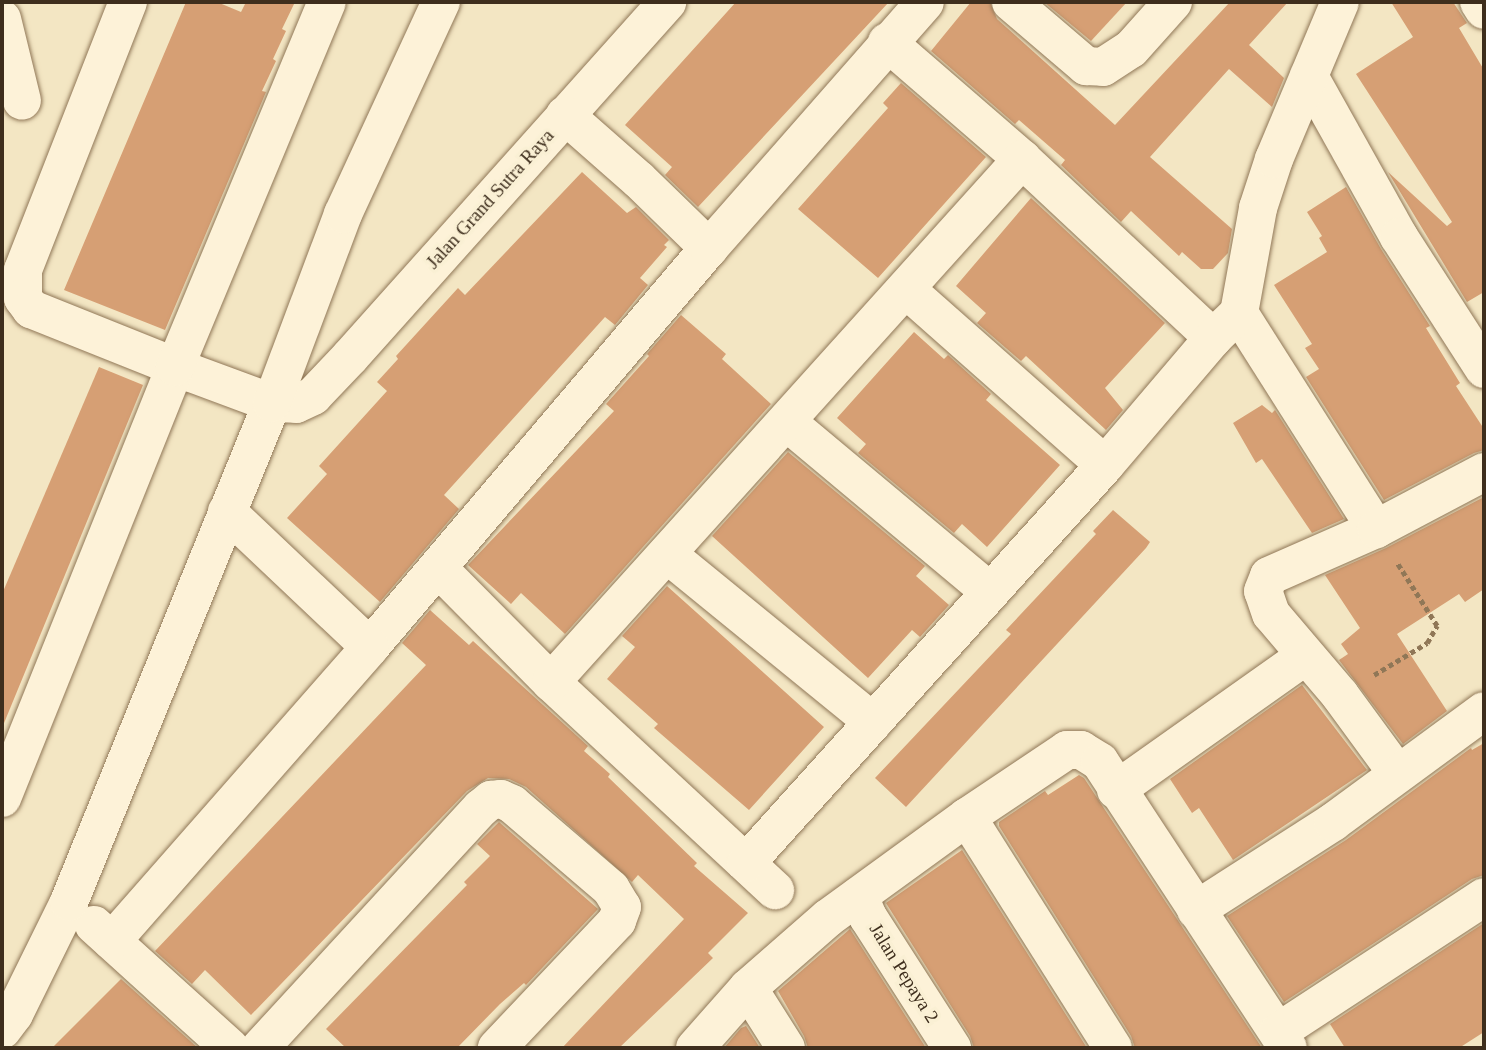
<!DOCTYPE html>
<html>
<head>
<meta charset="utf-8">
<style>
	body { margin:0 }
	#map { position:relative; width:1486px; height:1050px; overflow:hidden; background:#f3e6c3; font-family:"Times New Roman",serif }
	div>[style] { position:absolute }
	.building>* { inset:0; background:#d69f74 }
	.path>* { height:4.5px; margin-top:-2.25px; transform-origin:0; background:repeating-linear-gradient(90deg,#907757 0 5px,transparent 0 8.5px) }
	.roads { filter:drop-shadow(0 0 2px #907757) drop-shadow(0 0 2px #907757) }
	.minor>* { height:38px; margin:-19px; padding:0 19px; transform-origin:19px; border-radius:19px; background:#fdf2d8 }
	span { translate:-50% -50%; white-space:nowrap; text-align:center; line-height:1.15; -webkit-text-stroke:7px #faf0d4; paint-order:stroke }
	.street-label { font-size:19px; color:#3e2e1d }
	.frame { position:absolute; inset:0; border:4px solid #3e2e1d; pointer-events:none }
</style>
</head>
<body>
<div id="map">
	<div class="building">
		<i style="clip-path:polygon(186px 2px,217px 2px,241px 12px,246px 2px,295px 2px,282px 29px,286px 31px,273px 59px,276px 61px,262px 91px,266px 92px,165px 330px,64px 290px)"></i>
		<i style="clip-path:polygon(736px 2px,889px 2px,698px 207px,665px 175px,672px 167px,625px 125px)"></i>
		<i style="clip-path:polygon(971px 2px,990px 2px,997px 19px,1115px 125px,1230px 2px,1288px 2px,1249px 45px,1284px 78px,1272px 107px,1229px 69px,1150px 157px,1232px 229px,1228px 253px,1213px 269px,1201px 269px,1182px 252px,1179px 256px,1131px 211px,1121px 222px,1061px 165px,1065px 160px,1019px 120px,1015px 124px,931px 51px)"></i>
		<i style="clip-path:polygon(1044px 2px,1127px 2px,1091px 41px)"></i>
		<i style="clip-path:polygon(1391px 2px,1453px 2px,1467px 23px,1459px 28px,1484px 70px,1484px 292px,1467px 302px,1388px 172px,1447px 226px,1452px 222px,1356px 74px,1413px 37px)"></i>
		<i style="clip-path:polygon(901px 83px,986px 157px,878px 278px,798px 209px,888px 108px,883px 103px)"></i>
		<i style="clip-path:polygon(582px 172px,627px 213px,636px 207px,669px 240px,664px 245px,667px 247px,640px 278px,648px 285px,615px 325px,605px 317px,444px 495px,459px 509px,380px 602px,287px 518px,327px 474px,319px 466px,387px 391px,377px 382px,398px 359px,396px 356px,458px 288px,465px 295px)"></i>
		<i style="clip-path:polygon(1346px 187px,1381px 249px,1430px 326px,1426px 328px,1460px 383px,1456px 386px,1484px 429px,1484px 450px,1474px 453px,1384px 500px,1306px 377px,1319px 369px,1305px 348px,1312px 344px,1274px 285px,1327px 252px,1319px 238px,1322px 236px,1307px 212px)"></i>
		<i style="clip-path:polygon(1031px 198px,1165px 323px,1105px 388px,1123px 410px,1106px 430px,1026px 356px,1021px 361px,977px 323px,986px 313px,956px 286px)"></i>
		<i style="clip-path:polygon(681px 315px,726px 354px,722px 359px,771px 404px,565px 634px,521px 593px,511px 604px,468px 565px,614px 411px,606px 404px,649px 356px,647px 354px)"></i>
		<i style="clip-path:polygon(914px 332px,944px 359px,948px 355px,991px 394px,986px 400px,1060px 465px,987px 547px,962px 524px,954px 533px,858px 453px,866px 444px,837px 418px)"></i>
		<i style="clip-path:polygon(99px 367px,143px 385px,2px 728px,2px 594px)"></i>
		<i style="clip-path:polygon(1262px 405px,1272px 413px,1275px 410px,1344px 519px,1312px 533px,1262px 459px,1256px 463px,1233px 423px)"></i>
		<i style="clip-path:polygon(788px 452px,925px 566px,916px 576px,949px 605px,920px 637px,912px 630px,868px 678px,712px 536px)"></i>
		<i style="clip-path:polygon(1484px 497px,1484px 589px,1465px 602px,1459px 594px,1397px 634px,1447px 711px,1403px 744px,1339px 660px,1348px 654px,1341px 644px,1360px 628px,1325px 575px,1386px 548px)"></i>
		<i style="clip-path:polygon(1113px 510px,1150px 542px,1146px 548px,906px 807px,875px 778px,1011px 634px,1006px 630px,1096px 534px,1093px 531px)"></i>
		<i style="clip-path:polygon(667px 586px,824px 727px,749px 810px,654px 728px,658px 724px,607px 679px,635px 647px,622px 636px)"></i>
		<i style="clip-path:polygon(430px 610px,469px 645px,473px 641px,588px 746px,584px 751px,610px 774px,608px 777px,697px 863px,694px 866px,748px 913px,708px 953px,713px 958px,619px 1048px,562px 1048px,684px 919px,638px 875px,632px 882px,526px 787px,509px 779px,488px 778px,467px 791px,251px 1015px,205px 970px,192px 984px,155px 951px,426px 665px,402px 643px)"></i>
		<i style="clip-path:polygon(1302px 685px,1367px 770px,1233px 860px,1199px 808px,1192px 813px,1170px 779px)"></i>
		<i style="clip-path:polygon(1484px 743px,1484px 875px,1472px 879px,1284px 1002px,1227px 916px,1346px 840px,1471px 748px,1472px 750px)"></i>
		<i style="clip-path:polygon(1079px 775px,1084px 778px,1262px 1048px,1135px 1048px,1131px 1036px,999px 826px,999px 822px,1045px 791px,1048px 795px)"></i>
		<i style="clip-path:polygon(499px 822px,598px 909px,526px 985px,524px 983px,500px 1004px,457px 1048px,346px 1048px,326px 1029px,467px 885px,464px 882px,490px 856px,477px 844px)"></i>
		<i style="clip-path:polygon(962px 850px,1087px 1048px,974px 1048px,970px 1036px,886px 903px)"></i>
		<i style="clip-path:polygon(1484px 923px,1484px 1032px,1459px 1048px,1345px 1048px,1330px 1024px)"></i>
		<i style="clip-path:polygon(850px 929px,926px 1048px,808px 1048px,804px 1036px,778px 991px)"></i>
		<i style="clip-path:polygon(121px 979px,198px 1048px,52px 1048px)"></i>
		<i style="clip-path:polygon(746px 1026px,760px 1048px,724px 1048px,741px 1028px)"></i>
	</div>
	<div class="path">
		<i style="left:1374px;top:675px;width:62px;rotate:-31.1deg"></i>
		<i style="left:1427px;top:643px;width:20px;rotate:-60deg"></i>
		<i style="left:1437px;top:626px;width:75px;rotate:-122.4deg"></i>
	</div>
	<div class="roads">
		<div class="minor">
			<i style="left:128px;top:2px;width:288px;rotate:111.4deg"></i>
			<i style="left:23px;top:270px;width:28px;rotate:90deg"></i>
			<i style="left:23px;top:298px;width:14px;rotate:54deg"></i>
			<i style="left:31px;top:309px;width:172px;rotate:21.8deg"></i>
			<i style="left:191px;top:373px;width:86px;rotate:20.3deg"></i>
			<i style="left:272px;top:403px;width:24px;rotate:2deg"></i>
			<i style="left:296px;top:404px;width:19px;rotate:-25deg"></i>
			<i style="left:313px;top:396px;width:54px;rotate:-46.5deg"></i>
			<i style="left:350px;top:357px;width:476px;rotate:-48.2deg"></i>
			<i style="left:1011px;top:2px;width:99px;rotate:40.5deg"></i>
			<i style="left:1086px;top:66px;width:17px;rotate:3deg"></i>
			<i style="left:1103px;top:67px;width:33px;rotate:-33deg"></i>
			<i style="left:1131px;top:49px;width:63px;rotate:-48.2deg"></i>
			<i style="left:1479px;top:2px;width:9px;rotate:58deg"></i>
			<i style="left:2px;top:19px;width:84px;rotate:76.3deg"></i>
			<i style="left:887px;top:42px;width:179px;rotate:40.9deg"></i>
			<i style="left:1022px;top:159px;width:262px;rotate:43.1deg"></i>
			<i style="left:1309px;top:76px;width:184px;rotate:60.8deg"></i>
			<i style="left:1399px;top:237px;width:157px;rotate:57.2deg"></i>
			<i style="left:565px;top:115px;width:98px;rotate:41.3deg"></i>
			<i style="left:639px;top:180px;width:98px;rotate:44.2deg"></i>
			<i style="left:907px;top:290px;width:264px;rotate:41.5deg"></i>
			<i style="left:1239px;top:313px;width:256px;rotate:57.6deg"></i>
			<i style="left:787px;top:422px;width:265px;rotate:39.9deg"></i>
			<i style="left:667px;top:554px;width:266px;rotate:39.2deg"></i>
			<i style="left:438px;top:568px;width:161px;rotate:45.3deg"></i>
			<i style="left:551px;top:682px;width:306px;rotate:42.9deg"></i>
			<i style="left:370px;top:647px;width:524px;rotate:-49.65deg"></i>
			<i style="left:709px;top:248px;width:327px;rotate:-48.7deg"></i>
			<i style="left:551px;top:682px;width:704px;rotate:-47.99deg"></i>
			<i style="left:1397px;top:773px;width:97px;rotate:-126.2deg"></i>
			<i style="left:1340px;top:695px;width:106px;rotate:-130.4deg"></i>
			<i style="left:1271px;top:614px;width:24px;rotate:-109deg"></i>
			<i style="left:1263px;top:591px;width:16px;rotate:-68deg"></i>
			<i style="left:1269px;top:576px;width:117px;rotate:-23.7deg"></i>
			<i style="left:1376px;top:529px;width:122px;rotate:-27.8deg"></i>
			<i style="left:1116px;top:790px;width:232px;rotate:-35.3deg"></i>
			<i style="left:2px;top:798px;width:464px;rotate:-68.1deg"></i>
			<i style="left:175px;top:367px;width:395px;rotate:-67.4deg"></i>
			<i style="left:967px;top:817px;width:273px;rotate:57.7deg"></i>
			<i style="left:746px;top:863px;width:536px;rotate:-47.95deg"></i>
			<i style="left:1105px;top:465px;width:167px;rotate:-49.6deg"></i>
			<i style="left:1213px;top:338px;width:36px;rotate:-44deg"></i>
			<i style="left:1239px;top:313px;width:107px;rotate:-79.7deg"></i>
			<i style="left:1258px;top:208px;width:52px;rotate:-71.9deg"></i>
			<i style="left:1274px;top:159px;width:170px;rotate:-67.2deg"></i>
			<i style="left:859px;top:896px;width:23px;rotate:67deg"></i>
			<i style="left:868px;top:917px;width:156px;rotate:57.3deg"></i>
			<i style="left:1196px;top:910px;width:163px;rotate:-32.7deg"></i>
			<i style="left:1333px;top:822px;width:187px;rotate:-36.3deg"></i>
			<i style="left:94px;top:925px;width:183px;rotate:42.1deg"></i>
			<i style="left:112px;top:941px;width:391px;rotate:-48.7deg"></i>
			<i style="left:370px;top:647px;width:197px;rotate:-136.6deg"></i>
			<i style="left:748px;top:988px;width:106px;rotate:-41.2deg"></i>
			<i style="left:828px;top:918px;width:172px;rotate:-36deg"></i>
			<i style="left:967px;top:817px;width:120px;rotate:-33.8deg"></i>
			<i style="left:1067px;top:750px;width:14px"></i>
			<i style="left:1081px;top:750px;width:22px;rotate:32deg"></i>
			<i style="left:1100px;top:762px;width:342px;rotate:56.7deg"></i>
			<i style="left:2px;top:1030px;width:20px;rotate:-53deg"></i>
			<i style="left:14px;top:1014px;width:125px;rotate:-63.8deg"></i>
			<i style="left:69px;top:902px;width:539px;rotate:-67.86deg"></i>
			<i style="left:272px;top:403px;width:202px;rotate:-69.4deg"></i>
			<i style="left:343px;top:214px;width:234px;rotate:-65.2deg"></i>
			<i style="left:1278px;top:1032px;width:246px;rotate:-33.2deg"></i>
			<i style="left:260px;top:1048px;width:326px;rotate:-47.4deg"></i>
			<i style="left:481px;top:808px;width:13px;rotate:-39deg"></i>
			<i style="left:491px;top:800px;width:10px;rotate:-6deg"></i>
			<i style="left:501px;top:799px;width:12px;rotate:24deg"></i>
			<i style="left:512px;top:804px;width:130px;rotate:40.6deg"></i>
			<i style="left:611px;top:889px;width:21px;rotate:59deg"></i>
			<i style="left:622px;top:907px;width:15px;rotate:110deg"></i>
			<i style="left:617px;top:921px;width:175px;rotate:133.4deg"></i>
			<i style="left:695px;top:1048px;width:80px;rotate:-48.5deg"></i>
			<i style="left:748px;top:988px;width:71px;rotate:57.7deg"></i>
		</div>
	</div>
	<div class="street-label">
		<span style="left:490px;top:199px;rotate:-48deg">Jalan Grand Sutra Raya</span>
		<span style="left:904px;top:973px;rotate:58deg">Jalan Pepaya 2</span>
	</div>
	<div class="frame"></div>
</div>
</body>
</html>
